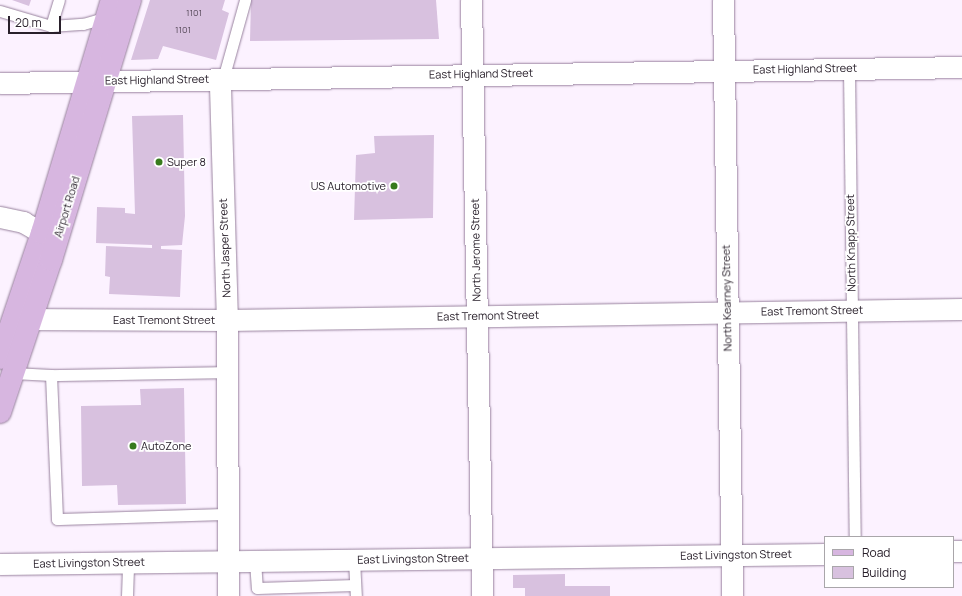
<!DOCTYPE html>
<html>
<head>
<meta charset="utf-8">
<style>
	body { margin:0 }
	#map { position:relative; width:962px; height:596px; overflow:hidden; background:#fcf2ff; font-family:Manrope,sans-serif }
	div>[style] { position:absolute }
	.building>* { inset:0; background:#d8c1df }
	.roads { filter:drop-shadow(0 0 1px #98829e) drop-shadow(0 0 1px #98829e) }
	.lane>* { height:11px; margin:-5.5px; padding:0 5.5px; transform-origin:5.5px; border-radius:5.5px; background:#fff }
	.street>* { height:21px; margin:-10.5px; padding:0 10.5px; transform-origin:10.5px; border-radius:10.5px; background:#fff }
	.primary>* { height:22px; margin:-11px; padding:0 11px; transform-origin:11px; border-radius:11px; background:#d7b6e0 }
	.dots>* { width:11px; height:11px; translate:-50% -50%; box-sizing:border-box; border:2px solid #fff; border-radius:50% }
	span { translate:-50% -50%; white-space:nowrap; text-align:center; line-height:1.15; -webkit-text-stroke:3.5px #fff; paint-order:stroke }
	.number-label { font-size:9px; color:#554858 }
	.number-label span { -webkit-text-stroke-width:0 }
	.street-label { font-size:11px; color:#29202b }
	.poi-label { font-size:11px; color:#29202b }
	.left { translate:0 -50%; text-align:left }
	.right { translate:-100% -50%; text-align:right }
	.legend { position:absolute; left:824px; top:536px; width:130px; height:52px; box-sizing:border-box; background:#fff; border:1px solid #a9a6aa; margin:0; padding:5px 7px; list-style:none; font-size:12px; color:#29202b }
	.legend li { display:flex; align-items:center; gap:8px; height:20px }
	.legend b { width:20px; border:1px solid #a9a6aa }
	.scale { position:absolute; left:8px; top:16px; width:53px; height:18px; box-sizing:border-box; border:2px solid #29202b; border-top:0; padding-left:5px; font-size:12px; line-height:14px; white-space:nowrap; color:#29202b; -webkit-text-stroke:3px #fff; paint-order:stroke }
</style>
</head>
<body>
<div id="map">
	<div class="building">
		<i style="clip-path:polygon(12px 0,31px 0,29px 6px)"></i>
		<i style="clip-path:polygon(150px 0,225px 0,222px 10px,229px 13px,216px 60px,163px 46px,158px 59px,131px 60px)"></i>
		<i style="clip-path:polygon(251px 0,436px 0,439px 39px,250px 41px)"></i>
		<i style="clip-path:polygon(183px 115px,185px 216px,182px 245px,161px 246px,161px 249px,182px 250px,180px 297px,109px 294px,110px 277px,105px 276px,106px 246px,152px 248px,152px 245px,96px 243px,97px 207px,125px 208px,125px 213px,135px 214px,132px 116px)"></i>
		<i style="clip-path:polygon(434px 135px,433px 218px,354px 220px,356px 155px,375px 153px,374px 136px)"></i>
		<i style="clip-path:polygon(184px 388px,186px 504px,118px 505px,117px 485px,82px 486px,81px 406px,141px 405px,140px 389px)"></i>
		<i style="clip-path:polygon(565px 574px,565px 586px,610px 586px,610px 596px,525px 596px,525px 588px,513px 588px,513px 575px)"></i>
	</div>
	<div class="roads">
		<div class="lane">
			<i style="left:0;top:11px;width:53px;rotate:16.4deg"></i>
			<i style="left:51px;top:26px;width:27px;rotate:-73deg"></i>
			<i style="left:51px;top:26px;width:32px;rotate:-4deg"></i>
			<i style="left:83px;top:24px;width:25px;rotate:-16deg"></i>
			<i style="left:849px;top:69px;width:468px;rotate:89.3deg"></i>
			<i style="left:223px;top:79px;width:82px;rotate:-74.4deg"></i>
			<i style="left:227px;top:372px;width:176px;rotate:179deg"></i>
			<i style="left:51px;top:375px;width:144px;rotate:87.6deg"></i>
			<i style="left:57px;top:519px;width:170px;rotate:-1.7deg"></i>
			<i style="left:13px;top:373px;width:38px;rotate:3deg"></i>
			<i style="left:354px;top:560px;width:36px;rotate:87deg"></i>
			<i style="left:255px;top:561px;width:27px;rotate:86deg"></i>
			<i style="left:257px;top:588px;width:98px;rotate:-1.8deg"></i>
			<i style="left:127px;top:596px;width:33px;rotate:-88deg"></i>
		</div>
		<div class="street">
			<i style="left:471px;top:0;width:596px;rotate:88.94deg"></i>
			<i style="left:723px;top:0;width:596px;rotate:89.13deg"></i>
			<i style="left:223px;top:79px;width:8px;rotate:113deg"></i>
			<i style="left:220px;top:86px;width:234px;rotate:88.3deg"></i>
			<i style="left:227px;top:320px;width:276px;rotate:89.8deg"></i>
			<i style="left:0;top:83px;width:962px;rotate:-0.95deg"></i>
			<i style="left:0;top:217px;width:24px;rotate:12deg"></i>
			<i style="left:23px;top:222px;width:22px;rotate:30deg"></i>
			<i style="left:14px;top:319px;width:213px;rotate:0.3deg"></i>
			<i style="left:227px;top:320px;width:735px;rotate:-0.86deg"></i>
			<i style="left:953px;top:551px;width:9px"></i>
			<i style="left:0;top:564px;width:825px;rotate:-0.69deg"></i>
		</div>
		<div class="primary">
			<i style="left:0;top:358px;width:132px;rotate:-71.4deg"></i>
			<i style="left:42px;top:233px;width:243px;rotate:-73.3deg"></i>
			<i style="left:0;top:412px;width:160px;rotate:-71.5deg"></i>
			<i style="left:51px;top:260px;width:272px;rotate:-73.1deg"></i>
		</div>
	</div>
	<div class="dots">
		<i style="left:159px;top:162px;background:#377b1d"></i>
		<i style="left:394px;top:186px;background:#377b1d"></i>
		<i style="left:133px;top:446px;background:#377b1d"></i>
	</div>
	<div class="number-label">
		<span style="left:194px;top:13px">1101</span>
		<span style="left:183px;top:30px">1101</span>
	</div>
	<div class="street-label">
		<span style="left:805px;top:69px;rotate:-1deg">East Highland Street</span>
		<span style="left:481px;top:74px;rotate:-1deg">East Highland Street</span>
		<span style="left:157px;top:80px;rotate:-1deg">East Highland Street</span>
		<span style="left:67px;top:207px;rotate:-73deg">Airport Road</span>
		<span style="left:851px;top:243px;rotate:-91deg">North Knapp Street</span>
		<span style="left:225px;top:248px;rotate:-92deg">North Jasper Street</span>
		<span style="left:476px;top:250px;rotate:-91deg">North Jerome Street</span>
		<span style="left:727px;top:298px;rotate:-91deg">North Kearney Street</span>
		<span style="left:812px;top:311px;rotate:-1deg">East Tremont Street</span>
		<span style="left:488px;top:316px;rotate:-1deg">East Tremont Street</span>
		<span style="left:164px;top:320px">East Tremont Street</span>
		<span style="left:736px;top:555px;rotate:-1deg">East Livingston Street</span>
		<span style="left:413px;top:559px;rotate:-1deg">East Livingston Street</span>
		<span style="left:89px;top:563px;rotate:-1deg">East Livingston Street</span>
	</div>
	<div class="poi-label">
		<span class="left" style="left:167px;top:162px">Super 8</span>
		<span class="right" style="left:386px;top:186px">US Automotive</span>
		<span class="left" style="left:141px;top:446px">AutoZone</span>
	</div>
	<ul class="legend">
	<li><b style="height:5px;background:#d7b6e0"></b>Road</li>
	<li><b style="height:11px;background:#d8c1df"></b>Building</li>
	</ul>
	<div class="scale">20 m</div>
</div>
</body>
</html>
